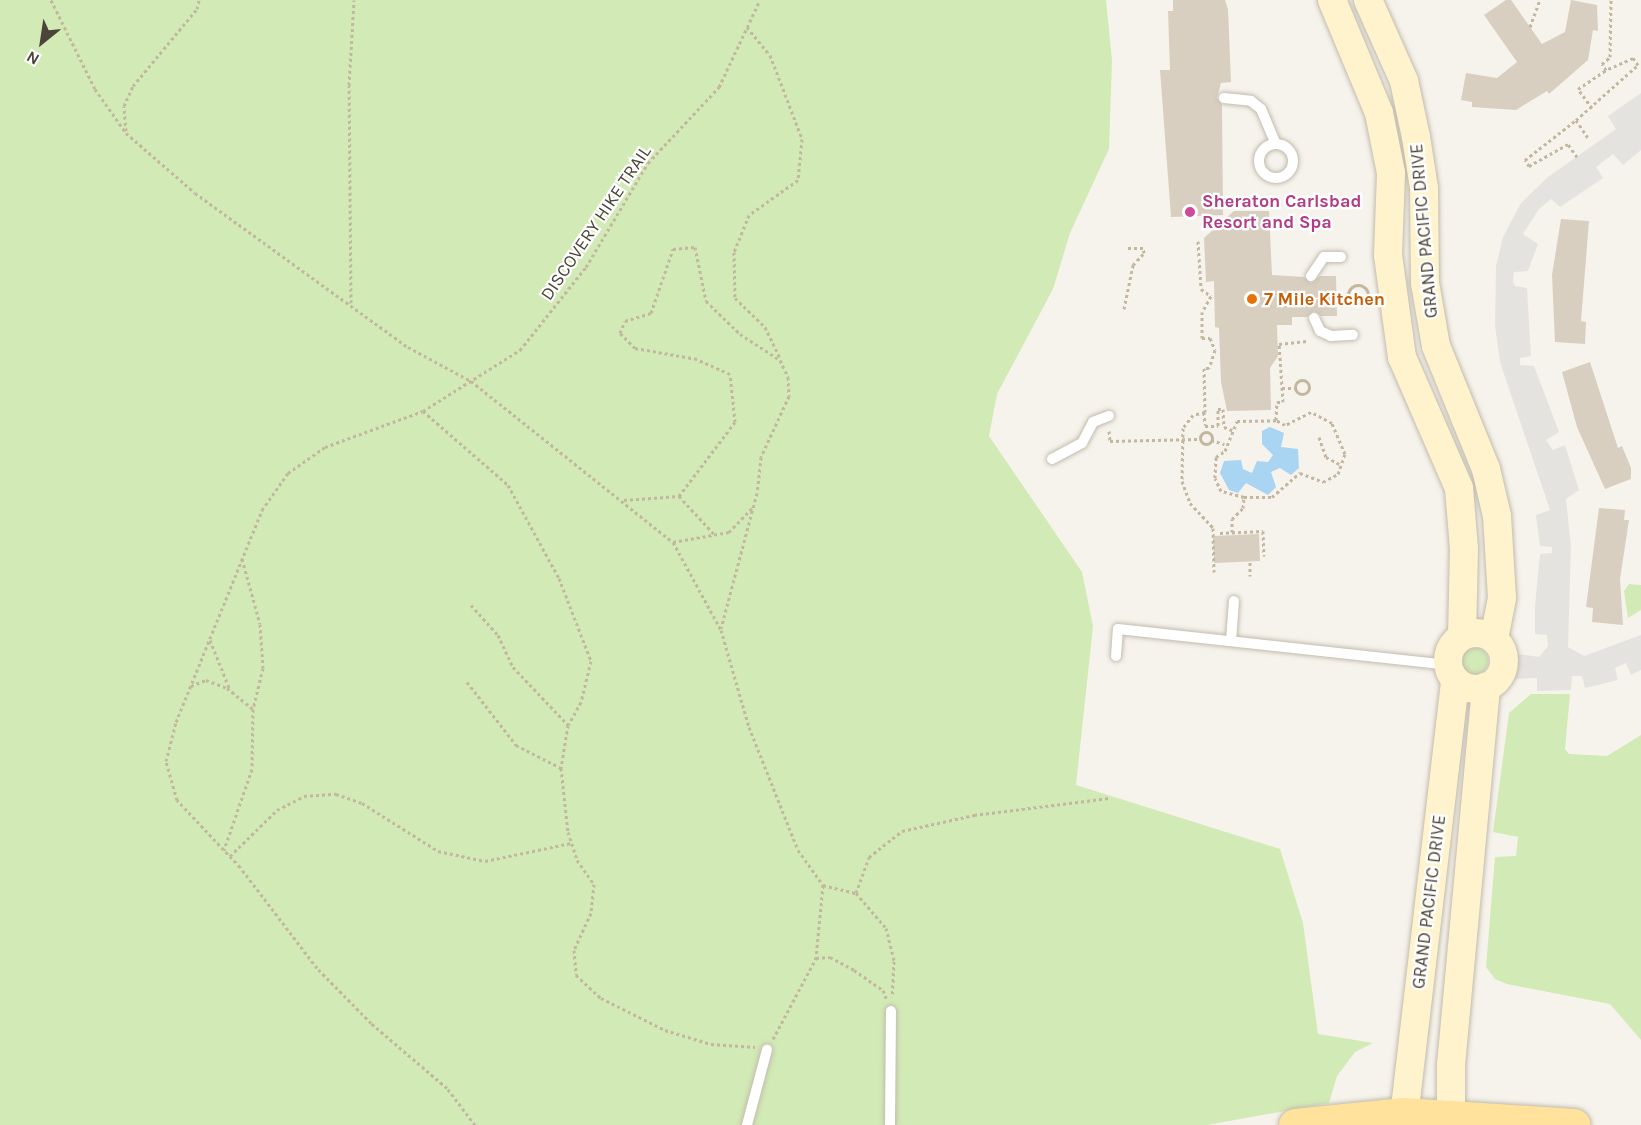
<!DOCTYPE html>
<html>
<head>
<meta charset="utf-8">
<style>
	body { margin:0 }
	#map { position:relative; width:1641px; height:1125px; overflow:hidden; background:#f6f3ec; font-family:Karla,sans-serif }
	div>[style] { position:absolute }
	.green>* { inset:0; background:#d2eab5 }
	.round { border-radius:50% }
	.parking>* { inset:0; background:#e5e3e0 }
	.water>* { inset:0; background:#a9d4f2 }
	.building>* { inset:0; background:#d8cfc1 }
	.path>* { height:3px; margin-top:-1.5px; transform-origin:0; background:repeating-linear-gradient(90deg,#c4b79f 0 3px,transparent 0 6px) }
	.path>.ring { margin:-1.5px; padding:0; box-sizing:content-box; background:none; border:3px solid #c4b79f; border-radius:50% }
	.roads { filter:drop-shadow(0 0 2px #c2bbae) drop-shadow(0 0 2px #c2bbae) }
	.lane>* { height:10px; margin:-5px; padding:0 5px; transform-origin:5px; border-radius:5px; background:#fff }
	.lane>.ring { margin:-5px; padding:0; box-sizing:content-box; background:none; border:10px solid #fff; border-radius:50% }
	.secondary>* { height:28px; margin:-14px; padding:0 14px; transform-origin:14px; border-radius:14px; background:#fff3cd }
	.secondary>.ring { margin:-14px; padding:0; box-sizing:content-box; background:none; border:28px solid #fff3cd; border-radius:50% }
	.primary>* { height:33px; margin:-16.5px; padding:0 16.5px; transform-origin:16.5px; border-radius:16.5px; background:#ffe39c }
	.dots>* { width:16px; height:16px; translate:-50% -50%; box-sizing:border-box; border:3px solid #fff; border-radius:50% }
	span { translate:-50% -50%; white-space:nowrap; text-align:center; line-height:1.15; -webkit-text-stroke:4.5px #fff; paint-order:stroke }
	.hotel-label { font-size:18px; color:#b23c85; font-weight:700 }
	.left { translate:0 -50%; text-align:left }
	.street-label { font-size:18px; color:#4b4439 }
	.food-label { font-size:18px; color:#c56008; font-weight:700 }
	.north { position:absolute; left:12px; top:12px; width:60px; height:60px; -webkit-text-stroke:4px #fff; paint-order:stroke; rotate:210deg; font-size:16px; font-weight:700; line-height:24px; text-align:center; color:#4b4439 }
	.north::after { content:''; display:block; margin:auto; width:21px; height:27px; background:#4b4439; clip-path:polygon(50% 0,100% 100%,50% 72%,0 100%) }
</style>
</head>
<body>
<div id="map">
	<div class="green">
		<i style="clip-path:polygon(0 0,1106px 0,1112px 60px,1109px 149px,1070px 233px,1053px 289px,997px 394px,989px 436px,1082px 572px,1093px 626px,1076px 785px,1280px 849px,1303px 923px,1318px 1034px,1373px 1043px,1355px 1052px,1337px 1076px,1329px 1103px,1207px 1125px,0 1125px)"></i>
		<i style="clip-path:polygon(1629px 584px,1641px 585px,1641px 610px,1628px 618px,1624px 591px)"></i>
		<i class="round" style="left:1462px;top:648px;width:26px;height:26px"></i>
		<i style="clip-path:polygon(1531px 694px,1570px 694px,1565px 749px,1569px 754px,1607px 756px,1641px 735px,1641px 1040px,1610px 1004px,1507px 984px,1495px 979px,1486px 967px,1495px 857px,1516px 856px,1518px 837px,1493px 832px,1509px 713px)"></i>
	</div>
	<div class="parking">
		<i style="clip-path:polygon(1641px 93px,1641px 150px,1623px 165px,1613px 154px,1596px 167px,1603px 178px,1560px 207px,1551px 199px,1539px 209px,1523px 234px,1538px 244px,1528px 271px,1514px 272px,1513px 281px,1515px 286px,1527px 288px,1531px 356px,1520px 358px,1520px 365px,1534px 366px,1559px 432px,1546px 440px,1553px 450px,1565px 445px,1579px 490px,1566px 499px,1571px 547px,1568px 647px,1584px 656px,1641px 635px,1641px 670px,1631px 675px,1626px 663px,1615px 668px,1618px 680px,1585px 688px,1582px 676px,1572px 676px,1571px 690px,1537px 691px,1537px 678px,1514px 679px,1518px 654px,1539px 657px,1548px 646px,1547px 635px,1535px 634px,1535px 606px,1540px 554px,1552px 553px,1552px 547px,1540px 546px,1536px 515px,1550px 510px,1500px 362px,1495px 326px,1496px 266px,1503px 237px,1521px 203px,1548px 177px,1616px 129px,1608px 116px)"></i>
	</div>
	<div class="water">
		<i style="clip-path:polygon(1270px 427px,1284px 433px,1281px 447px,1298px 449px,1299px 468px,1291px 475px,1280px 468px,1271px 472px,1276px 487px,1268px 495px,1246px 483px,1238px 493px,1229px 490px,1220px 473px,1224px 461px,1241px 460px,1243px 469px,1252px 473px,1257px 461px,1268px 462px,1273px 455px,1262px 444px,1262px 431px)"></i>
	</div>
	<div class="building">
		<i style="clip-path:polygon(1173px 0,1225px 0,1228px 9px,1231px 82px,1221px 83px,1217px 98px,1222px 105px,1223px 215px,1171px 217px,1160px 70px,1170px 70px,1168px 11px,1173px 11px)"></i>
		<i style="clip-path:polygon(1506px 0,1511px 0,1542px 44px,1565px 32px,1571px 0,1597px 5px,1598px 31px,1593px 30px,1588px 60px,1549px 94px,1547px 91px,1516px 110px,1472px 107px,1472px 102px,1461px 100px,1466px 73px,1497px 78px,1517px 62px,1484px 15px)"></i>
		<i style="clip-path:polygon(1234px 211px,1269px 211px,1272px 275px,1304px 277px,1311px 283px,1320px 276px,1336px 276px,1337px 316px,1321px 316px,1314px 311px,1307px 317px,1292px 317px,1292px 325px,1277px 325px,1278px 356px,1270px 368px,1271px 410px,1227px 411px,1221px 382px,1219px 328px,1215px 327px,1214px 281px,1206px 282px,1204px 238px)"></i>
		<i style="clip-path:polygon(1561px 219px,1589px 221px,1581px 321px,1586px 322px,1585px 344px,1555px 342px,1552px 275px)"></i>
		<i style="clip-path:polygon(1590px 362px,1618px 448px,1622px 446px,1631px 468px,1631px 479px,1605px 489px,1577px 427px,1562px 372px)"></i>
		<i style="clip-path:polygon(1599px 508px,1625px 510px,1624px 520px,1629px 520px,1620px 579px,1623px 625px,1592px 622px,1593px 608px,1586px 607px)"></i>
		<i style="clip-path:polygon(1259px 534px,1260px 561px,1214px 563px,1213px 536px)"></i>
	</div>
	<div class="path">
		<i style="left:51px;top:0;width:99px;rotate:63.7deg"></i>
		<i style="left:95px;top:89px;width:54px;rotate:54.8deg"></i>
		<i style="left:126px;top:133px;width:91px;rotate:41deg"></i>
		<i style="left:195px;top:193px;width:263px;rotate:35.9deg"></i>
		<i style="left:408px;top:347px;width:72px;rotate:28.4deg"></i>
		<i style="left:471px;top:381px;width:258px;rotate:38.6deg"></i>
		<i style="left:673px;top:542px;width:100px;rotate:61.4deg"></i>
		<i style="left:721px;top:630px;width:101px;rotate:73.9deg"></i>
		<i style="left:749px;top:727px;width:132px;rotate:68.3deg"></i>
		<i style="left:798px;top:850px;width:43px;rotate:54.5deg"></i>
		<i style="left:823px;top:885px;width:73px;rotate:95.5deg"></i>
		<i style="left:747px;top:27px;width:36px;rotate:51deg"></i>
		<i style="left:770px;top:55px;width:90px;rotate:69.1deg"></i>
		<i style="left:802px;top:139px;width:41px;rotate:95.6deg"></i>
		<i style="left:798px;top:180px;width:60px;rotate:144.5deg"></i>
		<i style="left:749px;top:215px;width:40px;rotate:112deg"></i>
		<i style="left:734px;top:252px;width:46px;rotate:88.8deg"></i>
		<i style="left:735px;top:298px;width:42px;rotate:44deg"></i>
		<i style="left:765px;top:327px;width:34px;rotate:64deg"></i>
		<i style="left:1530px;top:27px;width:29px;rotate:-70deg"></i>
		<i style="left:1592px;top:108px;width:24px;rotate:-126deg"></i>
		<i style="left:1578px;top:89px;width:34px;rotate:-34deg"></i>
		<i style="left:1576px;top:120px;width:83px;rotate:-41.6deg"></i>
		<i style="left:1638px;top:65px;width:9px;rotate:-126deg"></i>
		<i style="left:1633px;top:58px;width:30px;rotate:156deg"></i>
		<i style="left:1606px;top:70px;width:7px;rotate:-124deg"></i>
		<i style="left:1602px;top:64px;width:11px;rotate:-41deg"></i>
		<i style="left:1610px;top:57px;width:57px;rotate:-89deg"></i>
		<i style="left:126px;top:131px;width:25px;rotate:-95deg"></i>
		<i style="left:124px;top:106px;width:22px;rotate:-66deg"></i>
		<i style="left:133px;top:86px;width:100px;rotate:-50.3deg"></i>
		<i style="left:197px;top:9px;width:9px;rotate:-77deg"></i>
		<i style="left:1577px;top:157px;width:16px;rotate:-125deg"></i>
		<i style="left:1568px;top:144px;width:45px;rotate:150.6deg"></i>
		<i style="left:1529px;top:166px;width:7px;rotate:-124deg"></i>
		<i style="left:1525px;top:160px;width:65px;rotate:-38.1deg"></i>
		<i style="left:1576px;top:120px;width:23px;rotate:56deg"></i>
		<i style="left:1198px;top:241px;width:48px;rotate:86.4deg"></i>
		<i style="left:1201px;top:289px;width:12px;rotate:35deg"></i>
		<i style="left:1211px;top:296px;width:18px;rotate:119deg"></i>
		<i style="left:1202px;top:312px;width:26px;rotate:90deg"></i>
		<i style="left:1202px;top:338px;width:8px"></i>
		<i style="left:1210px;top:338px;width:13px;rotate:67deg"></i>
		<i style="left:1215px;top:350px;width:19px;rotate:108deg"></i>
		<i style="left:1209px;top:368px;width:5px;rotate:180deg"></i>
		<i style="left:1204px;top:368px;width:44px;rotate:88.7deg"></i>
		<i style="left:1205px;top:412px;width:12px;rotate:166deg"></i>
		<i style="left:1193px;top:415px;width:16px;rotate:128deg"></i>
		<i style="left:1183px;top:428px;width:53px;rotate:91.1deg"></i>
		<i style="left:1182px;top:481px;width:23px;rotate:70deg"></i>
		<i style="left:1190px;top:503px;width:34px;rotate:47deg"></i>
		<i style="left:1213px;top:528px;width:44px;rotate:88.7deg"></i>
		<i class="ring" style="left:1348px;top:285px;width:17px;height:17px"></i>
		<i style="left:1336px;top:296px;width:12px"></i>
		<i style="left:351px;top:303px;width:218px;rotate:-90.5deg"></i>
		<i style="left:349px;top:85px;width:85px;rotate:-86.6deg"></i>
		<i style="left:1124px;top:309px;width:45px;rotate:-78.4deg"></i>
		<i style="left:1133px;top:265px;width:16px;rotate:-47deg"></i>
		<i style="left:1144px;top:253px;width:5px;rotate:-101deg"></i>
		<i style="left:1143px;top:248px;width:17px;rotate:180deg"></i>
		<i class="ring" style="left:1295px;top:380px;width:11px;height:11px"></i>
		<i style="left:1282px;top:388px;width:13px"></i>
		<i style="left:423px;top:411px;width:113px;rotate:41deg"></i>
		<i style="left:508px;top:485px;width:106px;rotate:61.3deg"></i>
		<i style="left:559px;top:578px;width:89px;rotate:68.9deg"></i>
		<i style="left:591px;top:661px;width:42px;rotate:103.7deg"></i>
		<i style="left:581px;top:702px;width:26px;rotate:119deg"></i>
		<i style="left:568px;top:725px;width:44px;rotate:99.2deg"></i>
		<i style="left:561px;top:768px;width:64px;rotate:83.8deg"></i>
		<i style="left:568px;top:832px;width:29px;rotate:72deg"></i>
		<i style="left:577px;top:860px;width:29px;rotate:55deg"></i>
		<i style="left:594px;top:884px;width:29px;rotate:96deg"></i>
		<i style="left:591px;top:913px;width:41px;rotate:114.7deg"></i>
		<i style="left:574px;top:950px;width:25px;rotate:85deg"></i>
		<i style="left:576px;top:975px;width:34px;rotate:43deg"></i>
		<i style="left:601px;top:998px;width:72px;rotate:26.6deg"></i>
		<i style="left:665px;top:1030px;width:48px;rotate:16.9deg"></i>
		<i style="left:711px;top:1044px;width:44px;rotate:3.9deg"></i>
		<i style="left:1204px;top:412px;width:13px;rotate:86deg"></i>
		<i style="left:1205px;top:426px;width:13px"></i>
		<i style="left:1218px;top:426px;width:17px;rotate:-90deg"></i>
		<i style="left:1218px;top:409px;width:5px"></i>
		<i style="left:1223px;top:409px;width:18px;rotate:87deg"></i>
		<i style="left:1224px;top:427px;width:9px;rotate:21deg"></i>
		<i style="left:1109px;top:431px;width:10px;rotate:84deg"></i>
		<i style="left:1110px;top:441px;width:89px;rotate:-1.3deg"></i>
		<i class="ring" style="left:1200px;top:432px;width:9px;height:9px"></i>
		<i style="left:1319px;top:437px;width:21px;rotate:71deg"></i>
		<i style="left:1326px;top:457px;width:15px;rotate:28deg"></i>
		<i style="left:1211px;top:440px;width:14px;rotate:17deg"></i>
		<i style="left:679px;top:496px;width:52px;rotate:47.4deg"></i>
		<i style="left:1244px;top:497px;width:24px;rotate:-165deg"></i>
		<i style="left:1221px;top:491px;width:14px;rotate:-115deg"></i>
		<i style="left:1215px;top:478px;width:21px;rotate:-87deg"></i>
		<i style="left:1216px;top:457px;width:11px;rotate:-34deg"></i>
		<i style="left:1225px;top:451px;width:32px;rotate:-68deg"></i>
		<i style="left:1237px;top:421px;width:39px;rotate:-1deg"></i>
		<i style="left:624px;top:500px;width:55px;rotate:-4.2deg"></i>
		<i style="left:679px;top:496px;width:93px;rotate:-52.9deg"></i>
		<i style="left:735px;top:422px;width:48px;rotate:-95.9deg"></i>
		<i style="left:730px;top:374px;width:36px;rotate:-156deg"></i>
		<i style="left:697px;top:359px;width:63px;rotate:-169.9deg"></i>
		<i style="left:635px;top:348px;width:21px;rotate:-135deg"></i>
		<i style="left:620px;top:333px;width:13px;rotate:-67deg"></i>
		<i style="left:625px;top:321px;width:27px;rotate:-17deg"></i>
		<i style="left:651px;top:313px;width:68px;rotate:-71deg"></i>
		<i style="left:673px;top:249px;width:22px;rotate:-5deg"></i>
		<i style="left:695px;top:247px;width:55px;rotate:78.5deg"></i>
		<i style="left:706px;top:301px;width:47px;rotate:44.1deg"></i>
		<i style="left:740px;top:334px;width:48px;rotate:33deg"></i>
		<i style="left:780px;top:360px;width:19px;rotate:65deg"></i>
		<i style="left:788px;top:377px;width:19px;rotate:87deg"></i>
		<i style="left:789px;top:396px;width:67px;rotate:114.7deg"></i>
		<i style="left:761px;top:457px;width:36px;rotate:96deg"></i>
		<i style="left:757px;top:493px;width:140px;rotate:104.9deg"></i>
		<i style="left:1232px;top:532px;width:13px;rotate:-90deg"></i>
		<i style="left:1232px;top:519px;width:16px;rotate:-45deg"></i>
		<i style="left:1243px;top:508px;width:11px;rotate:-85deg"></i>
		<i style="left:1244px;top:497px;width:28px"></i>
		<i style="left:1272px;top:497px;width:37px;rotate:-41deg"></i>
		<i style="left:1300px;top:473px;width:25px;rotate:21deg"></i>
		<i style="left:1323px;top:482px;width:17px;rotate:-28deg"></i>
		<i style="left:1338px;top:474px;width:21px;rotate:-71deg"></i>
		<i style="left:1345px;top:454px;width:34px;rotate:-113deg"></i>
		<i style="left:1332px;top:423px;width:24px;rotate:-152deg"></i>
		<i style="left:1311px;top:412px;width:29px;rotate:153deg"></i>
		<i style="left:1285px;top:425px;width:10px;rotate:-151deg"></i>
		<i style="left:1276px;top:420px;width:18px;rotate:-87deg"></i>
		<i style="left:1277px;top:402px;width:6px"></i>
		<i style="left:1283px;top:402px;width:58px;rotate:-93.9deg"></i>
		<i style="left:1279px;top:344px;width:28px;rotate:-6deg"></i>
		<i style="left:1220px;top:533px;width:43px;rotate:-2.7deg"></i>
		<i style="left:1263px;top:531px;width:25px;rotate:88deg"></i>
		<i style="left:673px;top:542px;width:57px;rotate:-10.1deg"></i>
		<i style="left:729px;top:532px;width:33px;rotate:-46deg"></i>
		<i style="left:242px;top:559px;width:67px;rotate:74.5deg"></i>
		<i style="left:260px;top:624px;width:44px;rotate:86.1deg"></i>
		<i style="left:263px;top:668px;width:42px;rotate:103.7deg"></i>
		<i style="left:1250px;top:562px;width:14px;rotate:90deg"></i>
		<i style="left:471px;top:605px;width:40px;rotate:48deg"></i>
		<i style="left:498px;top:635px;width:35px;rotate:65deg"></i>
		<i style="left:513px;top:667px;width:80px;rotate:46.5deg"></i>
		<i style="left:210px;top:640px;width:54px;rotate:68.2deg"></i>
		<i style="left:467px;top:682px;width:80px;rotate:52.1deg"></i>
		<i style="left:516px;top:745px;width:51px;rotate:27.1deg"></i>
		<i style="left:191px;top:686px;width:16px;rotate:-22deg"></i>
		<i style="left:206px;top:680px;width:22px;rotate:21deg"></i>
		<i style="left:227px;top:688px;width:33px;rotate:39deg"></i>
		<i style="left:253px;top:709px;width:60px;rotate:91deg"></i>
		<i style="left:252px;top:769px;width:86px;rotate:109.1deg"></i>
		<i style="left:230px;top:856px;width:66px;rotate:-44.4deg"></i>
		<i style="left:277px;top:810px;width:30px;rotate:-27deg"></i>
		<i style="left:304px;top:796px;width:32px;rotate:-4deg"></i>
		<i style="left:336px;top:794px;width:28px;rotate:19deg"></i>
		<i style="left:362px;top:803px;width:90px;rotate:32.3deg"></i>
		<i style="left:438px;top:851px;width:48px;rotate:12deg"></i>
		<i style="left:485px;top:861px;width:88px;rotate:-11.8deg"></i>
		<i style="left:823px;top:885px;width:34px;rotate:14deg"></i>
		<i style="left:856px;top:893px;width:46px;rotate:49.4deg"></i>
		<i style="left:886px;top:928px;width:34px;rotate:76deg"></i>
		<i style="left:894px;top:961px;width:36px;rotate:93deg"></i>
		<i style="left:856px;top:893px;width:38px;rotate:-70deg"></i>
		<i style="left:869px;top:857px;width:42px;rotate:-38.2deg"></i>
		<i style="left:902px;top:831px;width:74px;rotate:-12.5deg"></i>
		<i style="left:974px;top:815px;width:136px;rotate:-7.2deg"></i>
		<i style="left:773px;top:1039px;width:92px;rotate:-62deg"></i>
		<i style="left:816px;top:958px;width:14px;rotate:-4deg"></i>
		<i style="left:830px;top:957px;width:27px;rotate:28deg"></i>
		<i style="left:854px;top:970px;width:35px;rotate:35deg"></i>
		<i style="left:883px;top:990px;width:9px;rotate:69deg"></i>
		<i style="left:475px;top:1125px;width:46px;rotate:-127.1deg"></i>
		<i style="left:447px;top:1088px;width:100px;rotate:-139.5deg"></i>
		<i style="left:371px;top:1023px;width:77px;rotate:-134.5deg"></i>
		<i style="left:317px;top:968px;width:127px;rotate:-127.3deg"></i>
		<i style="left:240px;top:867px;width:92px;rotate:-133.2deg"></i>
		<i style="left:177px;top:800px;width:41px;rotate:-105.8deg"></i>
		<i style="left:166px;top:761px;width:40px;rotate:-75.6deg"></i>
		<i style="left:176px;top:722px;width:229px;rotate:-67.9deg"></i>
		<i style="left:262px;top:510px;width:45px;rotate:-54.9deg"></i>
		<i style="left:288px;top:473px;width:45px;rotate:-35.1deg"></i>
		<i style="left:325px;top:447px;width:104px;rotate:-20.2deg"></i>
		<i style="left:423px;top:411px;width:115px;rotate:-32.2deg"></i>
		<i style="left:520px;top:350px;width:106px;rotate:-51.5deg"></i>
		<i style="left:586px;top:267px;width:121px;rotate:-59.2deg"></i>
		<i style="left:648px;top:163px;width:104px;rotate:-46.9deg"></i>
		<i style="left:719px;top:87px;width:96px;rotate:-64.8deg"></i>
	</div>
	<div class="roads">
		<div class="lane">
			<i style="left:1224px;top:98px;width:27px;rotate:6deg"></i>
			<i style="left:1251px;top:101px;width:13px;rotate:39deg"></i>
			<i style="left:1261px;top:109px;width:36px;rotate:67deg"></i>
			<i class="ring" style="left:1259px;top:144px;width:24px;height:24px"></i>
			<i style="left:1311px;top:276px;width:23px;rotate:-56deg"></i>
			<i style="left:1324px;top:257px;width:17px"></i>
			<i style="left:1314px;top:318px;width:14px;rotate:65deg"></i>
			<i style="left:1320px;top:331px;width:12px;rotate:24deg"></i>
			<i style="left:1331px;top:336px;width:22px;rotate:-3deg"></i>
			<i style="left:1052px;top:459px;width:34px;rotate:-28deg"></i>
			<i style="left:1082px;top:443px;width:24px;rotate:-62deg"></i>
			<i style="left:1093px;top:422px;width:17px;rotate:-21deg"></i>
			<i style="left:1231px;top:641px;width:40px;rotate:-85.7deg"></i>
			<i style="left:1116px;top:656px;width:27px;rotate:-86deg"></i>
			<i style="left:1118px;top:629px;width:332px;rotate:6.2deg"></i>
			<i style="left:747px;top:1125px;width:78px;rotate:-75.1deg"></i>
			<i style="left:890px;top:1125px;width:114px;rotate:-89.5deg"></i>
		</div>
		<div class="secondary">
			<i style="left:1332px;top:0;width:122px;rotate:67.4deg"></i>
			<i style="left:1379px;top:113px;width:61px;rotate:78.7deg"></i>
			<i style="left:1391px;top:173px;width:82px;rotate:92.1deg"></i>
			<i style="left:1388px;top:255px;width:103px;rotate:82.2deg"></i>
			<i style="left:1402px;top:357px;width:143px;rotate:66.5deg"></i>
			<i style="left:1459px;top:488px;width:61px;rotate:85.3deg"></i>
			<i style="left:1464px;top:549px;width:87px;rotate:91.3deg"></i>
			<i style="left:1368px;top:0;width:89px;rotate:66deg"></i>
			<i style="left:1404px;top:81px;width:57px;rotate:77.9deg"></i>
			<i style="left:1416px;top:137px;width:52px;rotate:81.1deg"></i>
			<i style="left:1424px;top:188px;width:95px;rotate:89.4deg"></i>
			<i style="left:1425px;top:283px;width:64px;rotate:80.1deg"></i>
			<i style="left:1436px;top:346px;width:133px;rotate:67.9deg"></i>
			<i style="left:1486px;top:469px;width:48px;rotate:76.8deg"></i>
			<i style="left:1497px;top:516px;width:82px;rotate:86.5deg"></i>
			<i style="left:1502px;top:598px;width:42px;rotate:101deg"></i>
			<i class="ring" style="left:1448px;top:633px;width:28px;height:28px"></i>
			<i style="left:1403px;top:1125px;width:448px;rotate:-83.3deg"></i>
			<i style="left:1451px;top:1125px;width:60px;rotate:-90deg"></i>
			<i style="left:1451px;top:1065px;width:380px;rotate:-84.7deg"></i>
		</div>
		<div class="primary">
			<i style="left:1295px;top:1125px;width:109px;rotate:-5.8deg"></i>
			<i style="left:1403px;top:1114px;width:171px;rotate:3.7deg"></i>
		</div>
	</div>
	<div class="dots">
		<i style="left:1190px;top:212px;background:#d1479c"></i>
		<i style="left:1252px;top:299px;background:#e8710a"></i>
	</div>
	<div class="hotel-label">
		<span class="left" style="left:1202px;top:212px">Sheraton Carlsbad<br>Resort and Spa</span>
	</div>
	<div class="street-label">
		<span style="left:596px;top:223px;rotate:-56deg">DISCOVERY HIKE TRAIL</span>
		<span style="left:1424px;top:231px;rotate:-95deg">GRAND PACIFIC DRIVE</span>
		<span style="left:1429px;top:902px;rotate:-83deg">GRAND PACIFIC DRIVE</span>
	</div>
	<div class="food-label">
		<span class="left" style="left:1264px;top:299px">7 Mile Kitchen</span>
	</div>
	<div class="north">N</div>
</div>
</body>
</html>
